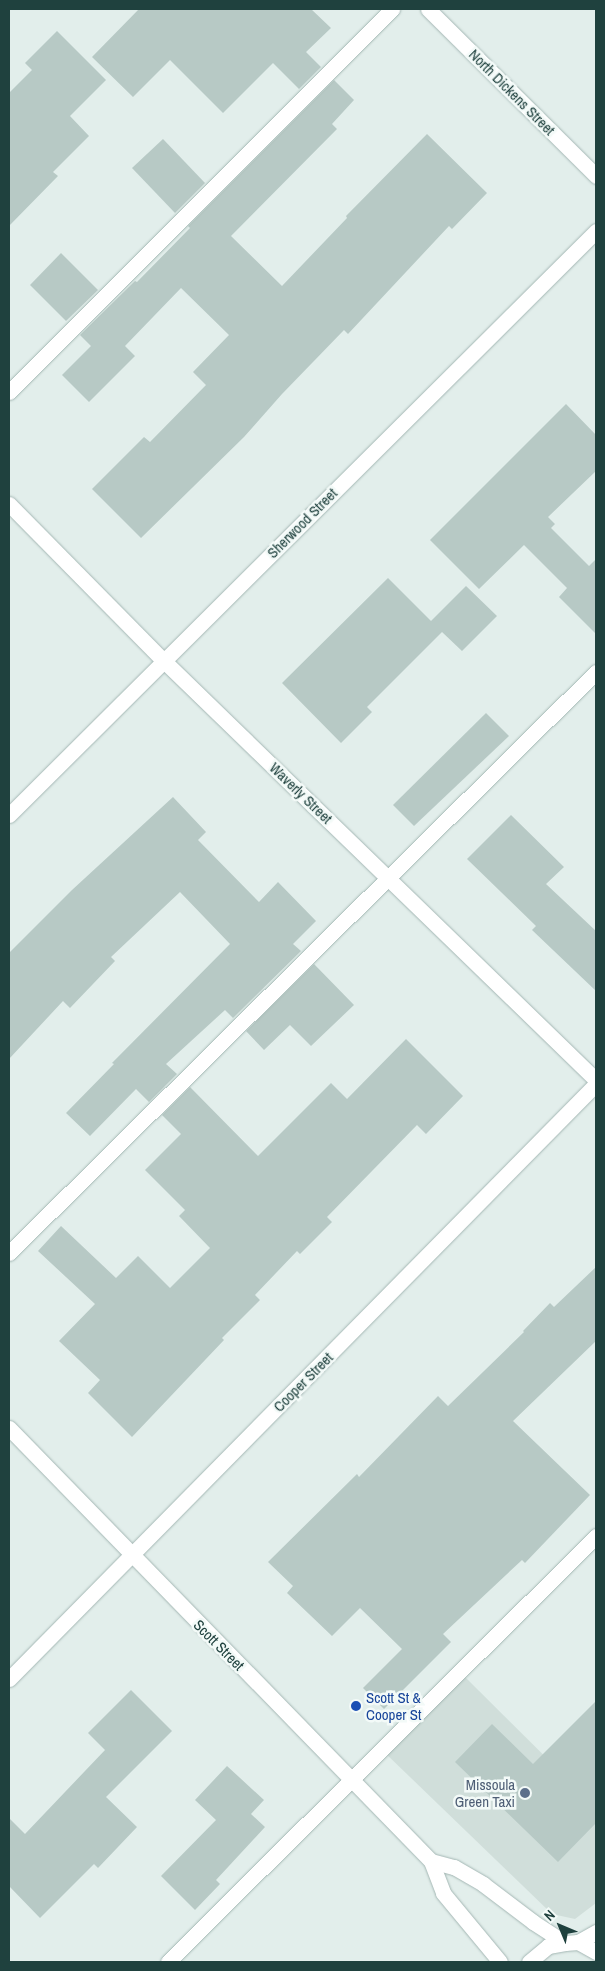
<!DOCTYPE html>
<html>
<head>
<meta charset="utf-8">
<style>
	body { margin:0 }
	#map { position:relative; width:605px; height:1971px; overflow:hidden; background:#e2eeeb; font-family:"Archivo Narrow",sans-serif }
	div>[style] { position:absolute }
	.built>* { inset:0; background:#d0deda }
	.building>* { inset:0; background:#b7c9c5 }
	.roads { filter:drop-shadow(0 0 1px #a4b7b4) drop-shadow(0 0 1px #a4b7b4) }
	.service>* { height:15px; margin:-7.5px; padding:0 7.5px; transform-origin:7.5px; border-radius:7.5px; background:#fff }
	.minor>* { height:15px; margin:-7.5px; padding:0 7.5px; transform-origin:7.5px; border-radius:7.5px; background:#fff }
	.tertiary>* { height:15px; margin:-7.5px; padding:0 7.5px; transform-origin:7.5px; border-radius:7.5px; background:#fff }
	.secondary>* { height:15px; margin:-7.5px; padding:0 7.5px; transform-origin:7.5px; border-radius:7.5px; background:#fff }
	.dots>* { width:14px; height:14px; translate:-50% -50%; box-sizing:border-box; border:2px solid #f3faf8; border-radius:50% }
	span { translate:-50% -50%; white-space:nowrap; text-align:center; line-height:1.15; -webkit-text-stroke:5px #f3faf8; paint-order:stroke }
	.street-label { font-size:15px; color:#1f413e }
	.transit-label { font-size:15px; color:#164399 }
	.left { translate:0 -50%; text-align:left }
	.service-label { font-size:15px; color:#4e5e75 }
	.right { translate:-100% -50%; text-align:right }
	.frame { position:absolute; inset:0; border:10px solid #1f413e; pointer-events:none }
	.north { position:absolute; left:535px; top:1901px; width:50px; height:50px; -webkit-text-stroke:4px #f3faf8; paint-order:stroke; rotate:315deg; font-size:14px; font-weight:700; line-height:20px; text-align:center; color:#1f413e }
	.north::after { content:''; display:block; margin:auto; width:18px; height:22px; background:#1f413e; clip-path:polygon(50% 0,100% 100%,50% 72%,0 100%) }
</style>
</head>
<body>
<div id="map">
	<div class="built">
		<i style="clip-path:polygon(460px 1672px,596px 1807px,596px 1903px,575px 1919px,552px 1914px,382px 1750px)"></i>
	</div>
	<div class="building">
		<i style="clip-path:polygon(139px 9px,311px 9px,331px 28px,306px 52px,321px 67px,299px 89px,273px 63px,223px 113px,170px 60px,133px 97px,92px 57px)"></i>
		<i style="clip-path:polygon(57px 31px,106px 80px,70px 116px,89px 136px,53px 172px,58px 176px,9px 226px,9px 93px,32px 70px,25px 63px)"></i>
		<i style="clip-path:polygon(334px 80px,354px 100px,332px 124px,337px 129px,231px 236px,282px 286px,347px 218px,346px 216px,427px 134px,487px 193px,452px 229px,449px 226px,348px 334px,344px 330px,282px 394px,244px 437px,141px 538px,92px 489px,144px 437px,150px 442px,206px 385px,193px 372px,229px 335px,181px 288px,125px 346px,135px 356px,89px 402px,62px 375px,91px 346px,80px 335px,135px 281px,137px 282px,190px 228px,188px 226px)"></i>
		<i style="clip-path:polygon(163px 139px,205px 183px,175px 213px,132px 168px)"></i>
		<i style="clip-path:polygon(61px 253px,98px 290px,66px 321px,30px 285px)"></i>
		<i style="clip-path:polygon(566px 404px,596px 435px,596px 471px,548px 517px,555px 524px,551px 528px,589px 566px,596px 559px,596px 634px,559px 597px,567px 588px,524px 545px,479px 589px,430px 540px)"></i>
		<i style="clip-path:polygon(388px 578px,431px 621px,466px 586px,497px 616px,462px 651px,442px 632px,367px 707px,372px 712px,341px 743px,282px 683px)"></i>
		<i style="clip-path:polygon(486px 713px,509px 736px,414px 826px,393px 805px)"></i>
		<i style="clip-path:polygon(173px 797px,206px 832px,198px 840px,259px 902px,278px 882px,316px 921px,293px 944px,301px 951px,233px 1018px,225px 1010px,166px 1064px,177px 1074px,149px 1102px,136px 1089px,90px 1136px,66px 1113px,114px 1064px,112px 1063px,230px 944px,180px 892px,111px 957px,115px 961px,70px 1008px,63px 1001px,9px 1059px,9px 953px,72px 890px)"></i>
		<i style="clip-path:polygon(511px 815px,564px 867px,546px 884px,596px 931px,596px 991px,532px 930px,536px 926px,467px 859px)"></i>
		<i style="clip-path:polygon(314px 964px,354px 1005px,311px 1046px,290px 1025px,264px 1050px,246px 1031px)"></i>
		<i style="clip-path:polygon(406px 1039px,463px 1096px,426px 1134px,417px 1125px,327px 1217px,332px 1222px,300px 1254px,297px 1251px,255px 1295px,260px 1300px,222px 1338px,224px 1340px,132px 1437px,88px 1393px,100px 1380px,59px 1341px,95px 1304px,38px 1251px,61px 1226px,116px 1278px,138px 1256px,170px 1288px,210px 1248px,179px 1216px,185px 1210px,145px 1170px,181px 1134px,162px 1115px,190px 1087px,258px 1156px,331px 1083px,347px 1099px)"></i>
		<i style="clip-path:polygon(596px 1267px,596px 1341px,513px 1421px,590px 1495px,525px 1563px,522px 1560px,443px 1634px,451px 1642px,384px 1709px,363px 1688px,402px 1649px,360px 1608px,332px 1636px,287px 1593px,293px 1586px,268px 1562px,357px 1474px,359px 1477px,438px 1396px,448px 1406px,524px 1332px,523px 1331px,550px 1303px,554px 1307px)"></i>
		<i style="clip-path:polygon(131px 1690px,172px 1731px,106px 1797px,137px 1827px,98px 1868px,94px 1864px,40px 1918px,9px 1886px,9px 1818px,25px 1834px,105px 1750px,88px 1733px)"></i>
		<i style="clip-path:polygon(596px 1701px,596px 1823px,558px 1862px,455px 1762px,492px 1724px,533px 1764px)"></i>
		<i style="clip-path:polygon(227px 1766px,264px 1800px,251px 1814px,265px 1827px,216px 1880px,220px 1884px,195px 1910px,161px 1876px,216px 1820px,195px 1800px)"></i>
	</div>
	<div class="roads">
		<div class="service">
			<i style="left:9px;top:392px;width:542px;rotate:-45deg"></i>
			<i style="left:9px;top:1253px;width:826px;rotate:-44.71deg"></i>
			<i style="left:168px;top:1962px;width:604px;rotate:-44.87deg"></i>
		</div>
		<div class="minor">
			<i style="left:428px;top:9px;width:237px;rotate:44.8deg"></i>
			<i style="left:9px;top:504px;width:221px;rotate:45.4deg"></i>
			<i style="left:164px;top:661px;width:602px;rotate:44.12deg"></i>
			<i style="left:9px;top:815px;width:828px;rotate:-44.85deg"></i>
			<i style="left:9px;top:1679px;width:836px;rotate:-45.39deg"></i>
		</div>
		<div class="tertiary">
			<i style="left:9px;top:1428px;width:605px;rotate:45.74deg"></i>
		</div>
		<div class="secondary">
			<i style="left:431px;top:1861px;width:24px;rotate:15deg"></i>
			<i style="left:454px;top:1867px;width:34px;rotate:30deg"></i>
			<i style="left:483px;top:1884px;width:63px;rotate:37.2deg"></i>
			<i style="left:533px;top:1922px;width:38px;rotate:33deg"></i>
			<i style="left:431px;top:1861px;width:34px;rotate:69deg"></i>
			<i style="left:443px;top:1893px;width:89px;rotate:50.4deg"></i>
			<i style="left:578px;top:1942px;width:21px;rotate:-29deg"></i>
			<i style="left:529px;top:1962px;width:25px;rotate:-40deg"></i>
			<i style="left:548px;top:1946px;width:17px;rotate:-10deg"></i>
			<i style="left:565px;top:1943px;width:13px;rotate:-4deg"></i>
			<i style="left:578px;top:1942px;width:21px;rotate:29deg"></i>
		</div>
	</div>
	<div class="dots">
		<i style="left:356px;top:1706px;background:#1a4fb4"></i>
		<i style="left:525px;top:1793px;background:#5c6f8a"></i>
	</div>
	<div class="street-label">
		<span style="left:512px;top:92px;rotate:45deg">North Dickens Street</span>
		<span style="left:302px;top:523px;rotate:-45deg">Sherwood Street</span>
		<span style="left:301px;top:793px;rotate:44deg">Waverly Street</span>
		<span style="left:303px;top:1382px;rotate:-45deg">Cooper Street</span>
		<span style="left:219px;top:1645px;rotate:45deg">Scott Street</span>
	</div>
	<div class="transit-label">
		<span class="left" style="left:366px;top:1706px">Scott St &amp;<br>Cooper St</span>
	</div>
	<div class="service-label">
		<span class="right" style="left:515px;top:1793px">Missoula<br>Green Taxi</span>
	</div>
	<div class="frame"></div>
	<div class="north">N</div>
</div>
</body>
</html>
